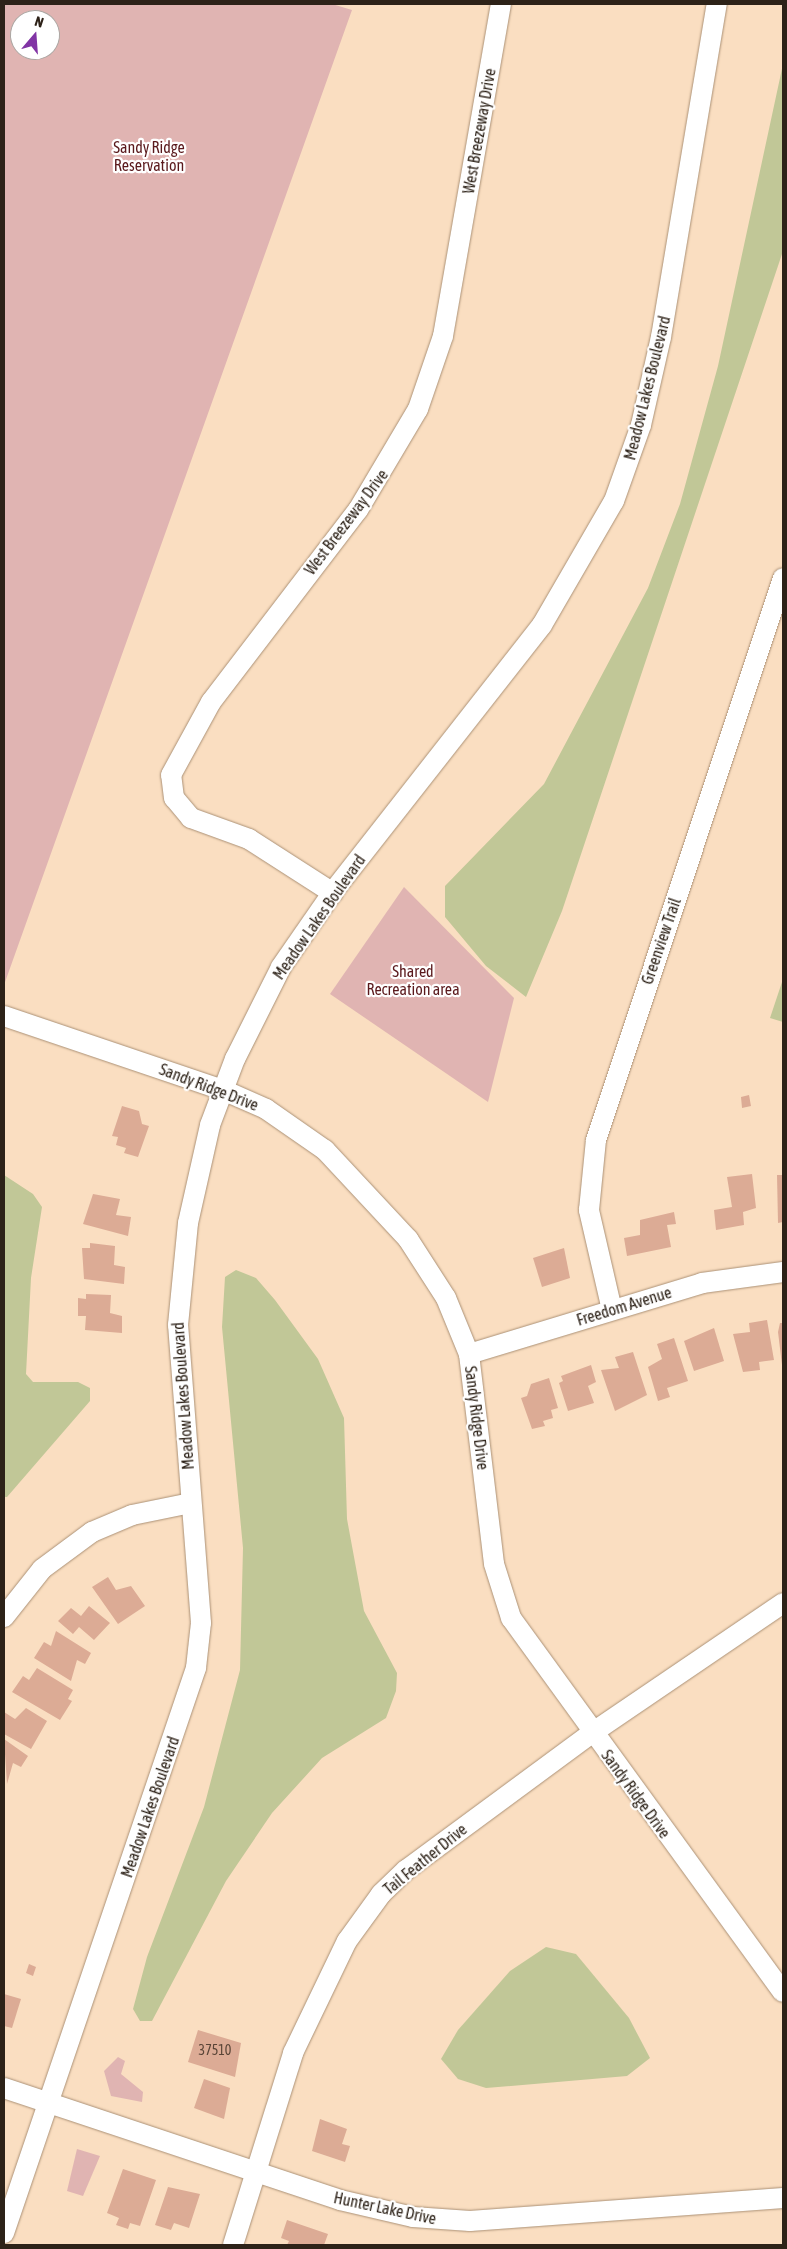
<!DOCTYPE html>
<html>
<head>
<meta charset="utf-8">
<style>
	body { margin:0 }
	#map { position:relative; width:787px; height:2249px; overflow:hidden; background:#fadec1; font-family:"Asap Condensed",sans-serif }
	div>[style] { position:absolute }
	.green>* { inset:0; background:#e0b4b2 }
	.water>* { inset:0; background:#c1c797 }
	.building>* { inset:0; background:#dcab95 }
	.roads { filter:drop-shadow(0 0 1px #ab9176) drop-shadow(0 0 1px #ab9176) }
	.minor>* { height:20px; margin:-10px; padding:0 10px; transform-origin:10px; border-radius:10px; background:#fff }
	span { translate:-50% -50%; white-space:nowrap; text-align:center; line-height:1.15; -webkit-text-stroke:4.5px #fff; paint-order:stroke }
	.number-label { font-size:14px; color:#594437 }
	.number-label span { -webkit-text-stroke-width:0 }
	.street-label { font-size:16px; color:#2d2218 }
	.park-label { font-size:16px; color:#5a191c }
	.frame { position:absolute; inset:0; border:5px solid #2d2218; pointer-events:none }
	.north { position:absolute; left:10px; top:10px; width:50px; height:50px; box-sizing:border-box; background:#fff; border:1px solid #aba7a3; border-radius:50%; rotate:18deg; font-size:14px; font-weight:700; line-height:20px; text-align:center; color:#2d2218 }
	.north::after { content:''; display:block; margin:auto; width:18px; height:22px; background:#8134a5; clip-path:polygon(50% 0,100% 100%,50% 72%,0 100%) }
</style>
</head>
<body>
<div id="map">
	<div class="green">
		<i style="clip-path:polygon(evenodd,4px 4px,332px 4px,352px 10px,4px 985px,4px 4px,20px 20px,50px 20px,50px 50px,20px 50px,20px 20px)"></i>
		<i style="clip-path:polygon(404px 887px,514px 998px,488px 1102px,330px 994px)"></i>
		<i style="clip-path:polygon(118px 2057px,125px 2061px,121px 2074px,143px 2092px,142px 2102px,111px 2096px,104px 2071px)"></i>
		<i style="clip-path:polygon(77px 2149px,100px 2156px,83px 2196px,67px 2191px)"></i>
	</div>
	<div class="water">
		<i style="clip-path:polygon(783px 64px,783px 251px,562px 911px,526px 997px,486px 966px,445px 917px,445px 886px,544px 784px,648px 588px,680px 504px,718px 366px)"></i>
		<i style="clip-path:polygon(783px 979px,783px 1022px,770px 1018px)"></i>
		<i style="clip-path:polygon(4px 1175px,33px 1194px,42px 1207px,31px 1278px,26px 1374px,33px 1382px,78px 1382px,90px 1388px,90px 1401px,7px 1497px,4px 1497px)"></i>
		<i style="clip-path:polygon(236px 1270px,256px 1278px,275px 1300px,318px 1359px,344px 1418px,347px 1519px,364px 1611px,397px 1673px,396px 1691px,386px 1718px,322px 1758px,272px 1813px,226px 1881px,152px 2021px,140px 2021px,133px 2009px,147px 1957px,204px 1807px,240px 1670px,243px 1548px,222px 1327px,225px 1277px)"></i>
		<i style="clip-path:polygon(546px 1947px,576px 1954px,629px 2018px,650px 2058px,627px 2076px,486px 2088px,458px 2079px,441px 2059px,458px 2030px,510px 1971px)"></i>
	</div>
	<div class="building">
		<i style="clip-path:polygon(749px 1095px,751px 1106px,742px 1108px,741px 1097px)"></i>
		<i style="clip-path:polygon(122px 1106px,139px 1111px,142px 1124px,149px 1126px,138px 1157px,124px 1153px,126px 1148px,116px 1145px,118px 1137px,112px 1136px)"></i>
		<i style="clip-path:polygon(752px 1174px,756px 1208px,743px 1212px,744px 1225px,716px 1230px,714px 1210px,732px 1207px,727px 1177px)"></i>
		<i style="clip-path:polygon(777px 1175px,783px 1175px,783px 1222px,778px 1223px)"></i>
		<i style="clip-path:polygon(93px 1194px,120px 1199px,116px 1215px,131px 1217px,128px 1236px,83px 1224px)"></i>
		<i style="clip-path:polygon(674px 1212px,676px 1224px,667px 1225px,671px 1247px,627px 1256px,624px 1238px,640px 1235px,640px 1220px)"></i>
		<i style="clip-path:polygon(90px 1243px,115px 1246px,114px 1265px,125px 1267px,124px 1284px,84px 1279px,82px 1248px,90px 1248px)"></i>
		<i style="clip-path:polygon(564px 1248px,570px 1278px,542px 1287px,533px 1258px)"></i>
		<i style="clip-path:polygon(86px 1294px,111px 1295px,110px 1313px,122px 1316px,122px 1333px,85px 1330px,86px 1316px,78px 1316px,78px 1298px,86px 1299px)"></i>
		<i style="clip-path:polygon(767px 1320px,774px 1360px,759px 1362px,760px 1370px,743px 1372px,733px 1334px,750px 1332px,749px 1323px)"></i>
		<i style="clip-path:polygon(780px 1323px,783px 1323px,782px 1365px,778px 1332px)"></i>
		<i style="clip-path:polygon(714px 1328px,724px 1361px,694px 1371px,684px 1341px)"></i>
		<i style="clip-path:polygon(674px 1338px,688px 1381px,667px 1388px,670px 1397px,658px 1401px,648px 1367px,662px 1359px,657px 1344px)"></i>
		<i style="clip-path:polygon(633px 1352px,647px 1395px,615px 1411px,601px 1370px,619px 1368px,615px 1357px)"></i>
		<i style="clip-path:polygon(591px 1365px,596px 1382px,588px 1386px,594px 1403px,568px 1411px,559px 1383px,563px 1381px,561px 1376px)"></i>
		<i style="clip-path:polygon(549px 1378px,558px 1408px,551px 1410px,553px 1418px,543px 1421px,545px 1426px,532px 1429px,521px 1398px,527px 1396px,531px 1384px)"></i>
		<i style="clip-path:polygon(108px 1577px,116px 1590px,131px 1586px,145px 1606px,118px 1624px,92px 1587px)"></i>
		<i style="clip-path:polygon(89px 1606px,110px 1623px,94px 1640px,79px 1627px,73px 1634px,58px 1621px,71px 1608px,81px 1616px)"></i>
		<i style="clip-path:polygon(56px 1631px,91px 1653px,85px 1664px,77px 1660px,71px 1681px,34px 1658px,44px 1642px,51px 1646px)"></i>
		<i style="clip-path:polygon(37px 1668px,73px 1690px,68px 1699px,72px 1701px,60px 1720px,12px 1692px,23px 1676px,29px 1680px)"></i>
		<i style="clip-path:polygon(26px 1708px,47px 1721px,31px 1749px,4px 1734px,4px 1712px,15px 1719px)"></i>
		<i style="clip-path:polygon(4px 1739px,28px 1756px,21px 1767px,13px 1763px,7px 1784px)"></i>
		<i style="clip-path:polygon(29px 1964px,36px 1967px,33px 1976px,26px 1973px)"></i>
		<i style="clip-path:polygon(4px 1994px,21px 1999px,12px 2028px,4px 2026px)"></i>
		<i style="clip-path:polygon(198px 2030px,241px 2043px,235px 2077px,188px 2062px)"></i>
		<i style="clip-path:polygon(204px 2079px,230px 2088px,224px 2119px,194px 2108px)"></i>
		<i style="clip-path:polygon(320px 2119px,347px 2129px,342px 2144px,350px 2146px,345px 2162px,312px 2151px)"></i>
		<i style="clip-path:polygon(123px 2169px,156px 2180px,140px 2226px,130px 2223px,128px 2229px,116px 2225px,119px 2218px,107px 2213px)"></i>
		<i style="clip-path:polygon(168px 2187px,200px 2194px,189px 2228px,174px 2223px,171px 2230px,155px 2225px)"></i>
		<i style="clip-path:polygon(287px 2220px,328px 2234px,324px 2245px,287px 2245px,289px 2241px,281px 2238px)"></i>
	</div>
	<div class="roads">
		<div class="minor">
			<i style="left:333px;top:893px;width:100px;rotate:-147.3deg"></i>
			<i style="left:249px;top:839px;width:62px;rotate:-160.1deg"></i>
			<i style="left:191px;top:818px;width:26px;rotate:-130deg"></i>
			<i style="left:174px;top:798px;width:23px;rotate:-97deg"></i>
			<i style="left:171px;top:775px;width:83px;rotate:-61.3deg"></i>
			<i style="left:211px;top:702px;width:242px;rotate:-52.6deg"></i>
			<i style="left:358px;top:510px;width:117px;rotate:-59.3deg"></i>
			<i style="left:418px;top:409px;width:77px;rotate:-71.1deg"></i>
			<i style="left:443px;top:336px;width:337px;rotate:-80.1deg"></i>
			<i style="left:4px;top:1016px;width:231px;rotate:18.7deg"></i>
			<i style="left:223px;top:1090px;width:47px;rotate:23.8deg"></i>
			<i style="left:266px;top:1109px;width:72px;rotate:34.8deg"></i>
			<i style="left:325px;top:1150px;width:122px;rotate:47deg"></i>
			<i style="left:408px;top:1239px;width:70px;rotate:57.2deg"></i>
			<i style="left:446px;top:1298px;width:61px;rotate:67.7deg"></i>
			<i style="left:469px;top:1354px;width:211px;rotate:83.2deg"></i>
			<i style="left:494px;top:1564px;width:57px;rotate:72.5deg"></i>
			<i style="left:511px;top:1618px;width:462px;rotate:54deg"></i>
			<i style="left:612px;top:1310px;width:103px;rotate:-103deg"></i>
			<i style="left:589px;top:1210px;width:70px;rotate:-84.3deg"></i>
			<i style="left:596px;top:1140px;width:592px;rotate:-71.6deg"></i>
			<i style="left:469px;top:1354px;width:244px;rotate:-16.9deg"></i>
			<i style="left:702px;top:1283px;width:82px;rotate:-7.7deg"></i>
			<i style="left:4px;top:1617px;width:61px;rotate:-51.6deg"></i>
			<i style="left:42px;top:1569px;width:62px;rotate:-36.5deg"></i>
			<i style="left:92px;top:1532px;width:43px;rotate:-23deg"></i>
			<i style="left:132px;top:1515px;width:60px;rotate:-11.5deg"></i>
			<i style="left:4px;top:2088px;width:354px;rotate:18.4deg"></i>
			<i style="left:340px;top:2200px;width:75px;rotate:13.1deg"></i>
			<i style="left:413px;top:2217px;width:57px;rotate:4deg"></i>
			<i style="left:470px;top:2221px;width:314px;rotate:-4.2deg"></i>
			<i style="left:4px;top:2233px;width:597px;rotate:-71.23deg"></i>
			<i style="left:196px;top:1668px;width:45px;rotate:-83.7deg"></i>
			<i style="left:201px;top:1623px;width:299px;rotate:-94.4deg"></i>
			<i style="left:178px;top:1325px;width:102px;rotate:-84.4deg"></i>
			<i style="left:188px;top:1223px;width:100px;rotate:-77.3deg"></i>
			<i style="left:210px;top:1125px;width:71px;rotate:-69.3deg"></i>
			<i style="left:235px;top:1059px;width:103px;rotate:-63.4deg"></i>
			<i style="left:281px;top:967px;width:95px;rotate:-55.3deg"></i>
			<i style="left:335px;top:889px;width:335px;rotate:-51.9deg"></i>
			<i style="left:542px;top:625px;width:143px;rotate:-59.9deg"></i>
			<i style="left:614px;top:501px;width:81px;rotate:-70.4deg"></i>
			<i style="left:641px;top:425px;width:90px;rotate:-77.2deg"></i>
			<i style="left:661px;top:337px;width:338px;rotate:-80.5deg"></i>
			<i style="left:233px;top:2245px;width:201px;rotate:-72.6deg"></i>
			<i style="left:293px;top:2053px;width:124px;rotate:-64.3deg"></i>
			<i style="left:347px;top:1941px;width:58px;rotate:-54.1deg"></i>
			<i style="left:381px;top:1894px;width:35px;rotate:-44deg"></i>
			<i style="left:406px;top:1870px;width:231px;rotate:-36.4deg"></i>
			<i style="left:592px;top:1733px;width:231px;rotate:-34.2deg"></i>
		</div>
	</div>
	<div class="number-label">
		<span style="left:215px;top:2050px">37510</span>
	</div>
	<div class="street-label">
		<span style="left:479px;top:131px;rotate:-80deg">West Breezeway Drive</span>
		<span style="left:647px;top:388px;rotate:-76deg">Meadow Lakes Boulevard</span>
		<span style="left:346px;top:522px;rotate:-53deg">West Breezeway Drive</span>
		<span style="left:319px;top:917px;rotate:-55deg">Meadow Lakes Boulevard</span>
		<span style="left:661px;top:941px;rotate:-71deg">Greenview Trail</span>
		<span style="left:209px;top:1087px;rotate:21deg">Sandy Ridge Drive</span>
		<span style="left:624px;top:1306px;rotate:-17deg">Freedom Avenue</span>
		<span style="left:183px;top:1396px;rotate:-94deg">Meadow Lakes Boulevard</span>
		<span style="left:477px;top:1418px;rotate:83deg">Sandy Ridge Drive</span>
		<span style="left:636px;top:1794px;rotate:54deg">Sandy Ridge Drive</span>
		<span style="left:150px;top:1807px;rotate:-71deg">Meadow Lakes Boulevard</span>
		<span style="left:425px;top:1859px;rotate:-39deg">Tail Feather Drive</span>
		<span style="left:385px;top:2208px;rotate:12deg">Hunter Lake Drive</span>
	</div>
	<div class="park-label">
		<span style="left:149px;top:156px">Sandy Ridge<br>Reservation</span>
		<span style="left:413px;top:980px">Shared<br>Recreation area</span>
	</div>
	<div class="frame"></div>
	<div class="north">N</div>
</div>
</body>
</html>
